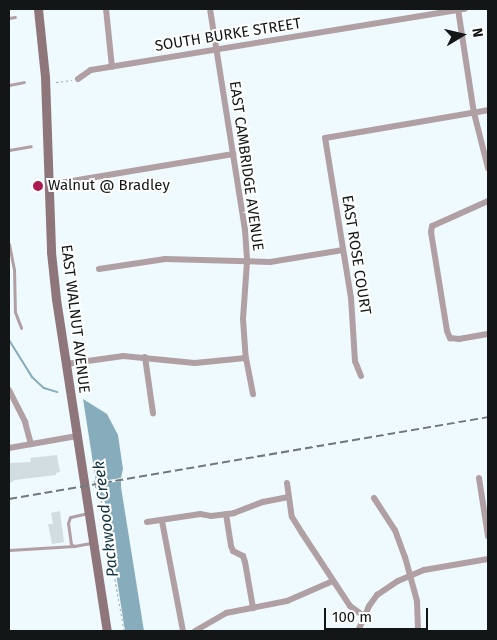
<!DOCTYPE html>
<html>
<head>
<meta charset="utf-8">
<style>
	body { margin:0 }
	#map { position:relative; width:497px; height:640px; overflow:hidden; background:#effaff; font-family:"Fira Sans",sans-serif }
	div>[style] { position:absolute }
	.water>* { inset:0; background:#87adbc }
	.stream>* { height:2px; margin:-1px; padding:0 1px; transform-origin:1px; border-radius:1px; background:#87adbc }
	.building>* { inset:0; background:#d2dde2 }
	.path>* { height:1px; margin-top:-0.5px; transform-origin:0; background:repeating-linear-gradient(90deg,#9fa8ab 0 2.5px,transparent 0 5px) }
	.service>* { height:3px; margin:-1.5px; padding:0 1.5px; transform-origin:1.5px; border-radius:1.5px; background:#b1a0a3 }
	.minor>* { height:6px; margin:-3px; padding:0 3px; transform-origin:3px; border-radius:3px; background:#b1a0a3 }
	.secondary>* { height:9px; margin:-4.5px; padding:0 4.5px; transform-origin:4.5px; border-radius:4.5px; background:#8e767a }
	.rail>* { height:2px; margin-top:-1px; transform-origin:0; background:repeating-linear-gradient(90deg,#71787b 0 8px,transparent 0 12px) }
	.dots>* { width:14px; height:14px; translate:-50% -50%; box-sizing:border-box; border:2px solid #fff; border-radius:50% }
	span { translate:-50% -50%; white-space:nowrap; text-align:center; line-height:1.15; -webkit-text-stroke:4px #fff; paint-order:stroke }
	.street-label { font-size:15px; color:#121617 }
	.poi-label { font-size:15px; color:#121617 }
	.left { translate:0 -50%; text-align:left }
	.water-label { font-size:16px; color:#113441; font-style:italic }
	.frame { position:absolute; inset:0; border:10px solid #121617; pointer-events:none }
	.north { position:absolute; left:437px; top:10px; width:50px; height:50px; -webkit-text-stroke:4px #fff; paint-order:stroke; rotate:81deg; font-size:14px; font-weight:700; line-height:20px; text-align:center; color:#121617 }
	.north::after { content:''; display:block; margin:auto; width:18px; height:22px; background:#121617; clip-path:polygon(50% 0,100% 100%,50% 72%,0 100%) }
	.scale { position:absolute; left:324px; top:608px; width:104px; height:22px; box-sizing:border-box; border:2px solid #121617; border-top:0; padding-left:6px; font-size:15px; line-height:18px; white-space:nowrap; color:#121617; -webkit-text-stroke:4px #fff; paint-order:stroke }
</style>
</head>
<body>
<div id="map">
	<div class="water">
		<i style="clip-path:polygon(83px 399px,107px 414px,118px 435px,123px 469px,121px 478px,96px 482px)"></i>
		<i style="clip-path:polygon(121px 481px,121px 487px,144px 631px,125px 631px,104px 497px,98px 497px,96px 485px)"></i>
	</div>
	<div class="stream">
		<i style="left:9px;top:340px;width:44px;rotate:58.1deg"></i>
		<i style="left:32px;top:377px;width:16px;rotate:43deg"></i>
		<i style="left:44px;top:388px;width:14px;rotate:17deg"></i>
	</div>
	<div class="building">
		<i style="clip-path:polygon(57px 455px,60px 472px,56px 473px,56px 475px,15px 480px,10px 483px,9px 463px,31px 462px,30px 458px)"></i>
		<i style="clip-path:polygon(60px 511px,64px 542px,52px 544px,48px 524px,53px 524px,51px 513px)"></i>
	</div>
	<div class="path">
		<i style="left:56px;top:82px;width:16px;rotate:-7deg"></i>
		<i style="left:94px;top:480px;width:17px;rotate:77deg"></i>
		<i style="left:98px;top:497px;width:4px;rotate:45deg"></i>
		<i style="left:101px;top:500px;width:133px;rotate:80deg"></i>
	</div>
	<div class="service">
		<i style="left:9px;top:18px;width:6px;rotate:-9deg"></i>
		<i style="left:9px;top:85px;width:15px;rotate:-11deg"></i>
		<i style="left:9px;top:150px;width:22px;rotate:-10deg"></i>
		<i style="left:9px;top:244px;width:25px;rotate:79deg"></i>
		<i style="left:14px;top:269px;width:43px;rotate:88.7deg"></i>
		<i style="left:15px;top:312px;width:17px;rotate:69deg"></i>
		<i style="left:88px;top:513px;width:18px;rotate:167deg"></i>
		<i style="left:70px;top:517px;width:6px;rotate:108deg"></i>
		<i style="left:68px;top:523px;width:21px;rotate:82deg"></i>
		<i style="left:71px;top:544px;width:4px;rotate:34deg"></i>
		<i style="left:74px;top:546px;width:17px;rotate:-10deg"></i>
		<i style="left:9px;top:550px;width:65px;rotate:-3.5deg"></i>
	</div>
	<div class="minor">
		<i style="left:106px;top:9px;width:58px;rotate:84.1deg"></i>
		<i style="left:210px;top:9px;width:224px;rotate:81deg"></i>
		<i style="left:245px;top:230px;width:32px;rotate:86deg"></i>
		<i style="left:247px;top:262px;width:57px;rotate:94deg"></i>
		<i style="left:243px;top:319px;width:39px;rotate:86deg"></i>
		<i style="left:246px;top:358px;width:37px;rotate:79deg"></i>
		<i style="left:458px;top:9px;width:105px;rotate:81.3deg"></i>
		<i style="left:474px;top:113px;width:57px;rotate:75.7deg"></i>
		<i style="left:78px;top:79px;width:16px;rotate:-35deg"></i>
		<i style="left:91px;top:70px;width:379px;rotate:-9.3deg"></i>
		<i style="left:48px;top:185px;width:188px;rotate:-9.5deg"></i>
		<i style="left:488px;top:201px;width:61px;rotate:155.9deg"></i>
		<i style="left:432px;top:226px;width:6px;rotate:99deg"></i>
		<i style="left:431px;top:232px;width:100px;rotate:80.8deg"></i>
		<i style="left:447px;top:331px;width:8px;rotate:67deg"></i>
		<i style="left:450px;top:338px;width:9px;rotate:6deg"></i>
		<i style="left:459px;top:339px;width:29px;rotate:-10deg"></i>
		<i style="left:99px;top:269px;width:67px;rotate:-8.6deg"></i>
		<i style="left:165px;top:259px;width:105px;rotate:1.6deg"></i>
		<i style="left:270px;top:262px;width:74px;rotate:-9.3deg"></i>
		<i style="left:145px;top:357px;width:57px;rotate:81.9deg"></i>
		<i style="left:66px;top:364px;width:58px;rotate:-8deg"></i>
		<i style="left:123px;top:356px;width:72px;rotate:5.6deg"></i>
		<i style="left:195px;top:363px;width:51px;rotate:-5.6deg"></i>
		<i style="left:361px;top:376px;width:16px;rotate:-112deg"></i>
		<i style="left:355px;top:361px;width:63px;rotate:-93.6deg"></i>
		<i style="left:351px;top:298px;width:162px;rotate:-99.2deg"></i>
		<i style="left:325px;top:138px;width:165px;rotate:-9.7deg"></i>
		<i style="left:9px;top:390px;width:36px;rotate:63deg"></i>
		<i style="left:25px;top:422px;width:23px;rotate:75deg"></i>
		<i style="left:9px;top:448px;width:69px;rotate:-10deg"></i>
		<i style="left:479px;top:478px;width:59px;rotate:81.2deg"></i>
		<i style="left:287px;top:483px;width:34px;rotate:82deg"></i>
		<i style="left:292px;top:517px;width:19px;rotate:58deg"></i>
		<i style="left:302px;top:533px;width:87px;rotate:56.7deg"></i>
		<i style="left:350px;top:606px;width:17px;rotate:36deg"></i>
		<i style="left:374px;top:498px;width:38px;rotate:57deg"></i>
		<i style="left:395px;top:530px;width:29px;rotate:70deg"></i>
		<i style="left:405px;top:557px;width:46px;rotate:74.7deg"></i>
		<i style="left:417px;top:601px;width:30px;rotate:88deg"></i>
		<i style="left:226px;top:514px;width:32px;rotate:81deg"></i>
		<i style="left:231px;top:546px;width:5px;rotate:68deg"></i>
		<i style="left:233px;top:551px;width:11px;rotate:27deg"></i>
		<i style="left:243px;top:556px;width:6px;rotate:72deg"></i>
		<i style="left:245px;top:562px;width:47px;rotate:80.1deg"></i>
		<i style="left:162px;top:521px;width:112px;rotate:79.2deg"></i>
		<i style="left:147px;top:522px;width:54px;rotate:-8.6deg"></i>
		<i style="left:200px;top:514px;width:11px;rotate:10deg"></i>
		<i style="left:211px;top:516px;width:23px;rotate:-7deg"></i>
		<i style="left:234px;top:513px;width:31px;rotate:-21deg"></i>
		<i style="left:263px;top:502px;width:26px;rotate:-11deg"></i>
		<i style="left:195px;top:631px;width:36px;rotate:-30deg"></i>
		<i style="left:226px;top:613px;width:62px;rotate:-11.1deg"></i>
		<i style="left:287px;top:601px;width:50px;rotate:-23.5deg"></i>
		<i style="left:358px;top:631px;width:27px;rotate:-66deg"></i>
		<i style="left:369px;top:606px;width:14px;rotate:-54deg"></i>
		<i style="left:377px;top:595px;width:25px;rotate:-34deg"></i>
		<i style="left:398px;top:581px;width:28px;rotate:-23deg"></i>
		<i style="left:424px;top:570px;width:65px;rotate:-9.8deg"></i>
	</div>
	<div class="secondary">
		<i style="left:38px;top:9px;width:68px;rotate:84.1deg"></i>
		<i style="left:45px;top:77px;width:175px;rotate:88deg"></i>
		<i style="left:51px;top:252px;width:47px;rotate:83.9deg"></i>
		<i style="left:56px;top:299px;width:336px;rotate:81.3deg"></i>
	</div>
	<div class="rail">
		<i style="left:9px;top:499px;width:486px;rotate:-9.7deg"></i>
	</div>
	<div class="dots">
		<i style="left:38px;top:186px;background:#ab1b53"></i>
	</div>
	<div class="street-label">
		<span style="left:228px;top:35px;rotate:-9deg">SOUTH BURKE STREET</span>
		<span style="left:246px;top:166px;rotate:82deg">EAST CAMBRIDGE AVENUE</span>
		<span style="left:356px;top:255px;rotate:81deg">EAST ROSE COURT</span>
		<span style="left:75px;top:319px;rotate:83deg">EAST WALNUT AVENUE</span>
	</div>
	<div class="poi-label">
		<span class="left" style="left:48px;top:186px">Walnut @ Bradley</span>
	</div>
	<div class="water-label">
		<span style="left:106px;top:519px;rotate:-97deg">Packwood Creek</span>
	</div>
	<div class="frame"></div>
	<div class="north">N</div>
	<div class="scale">100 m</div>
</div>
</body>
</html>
